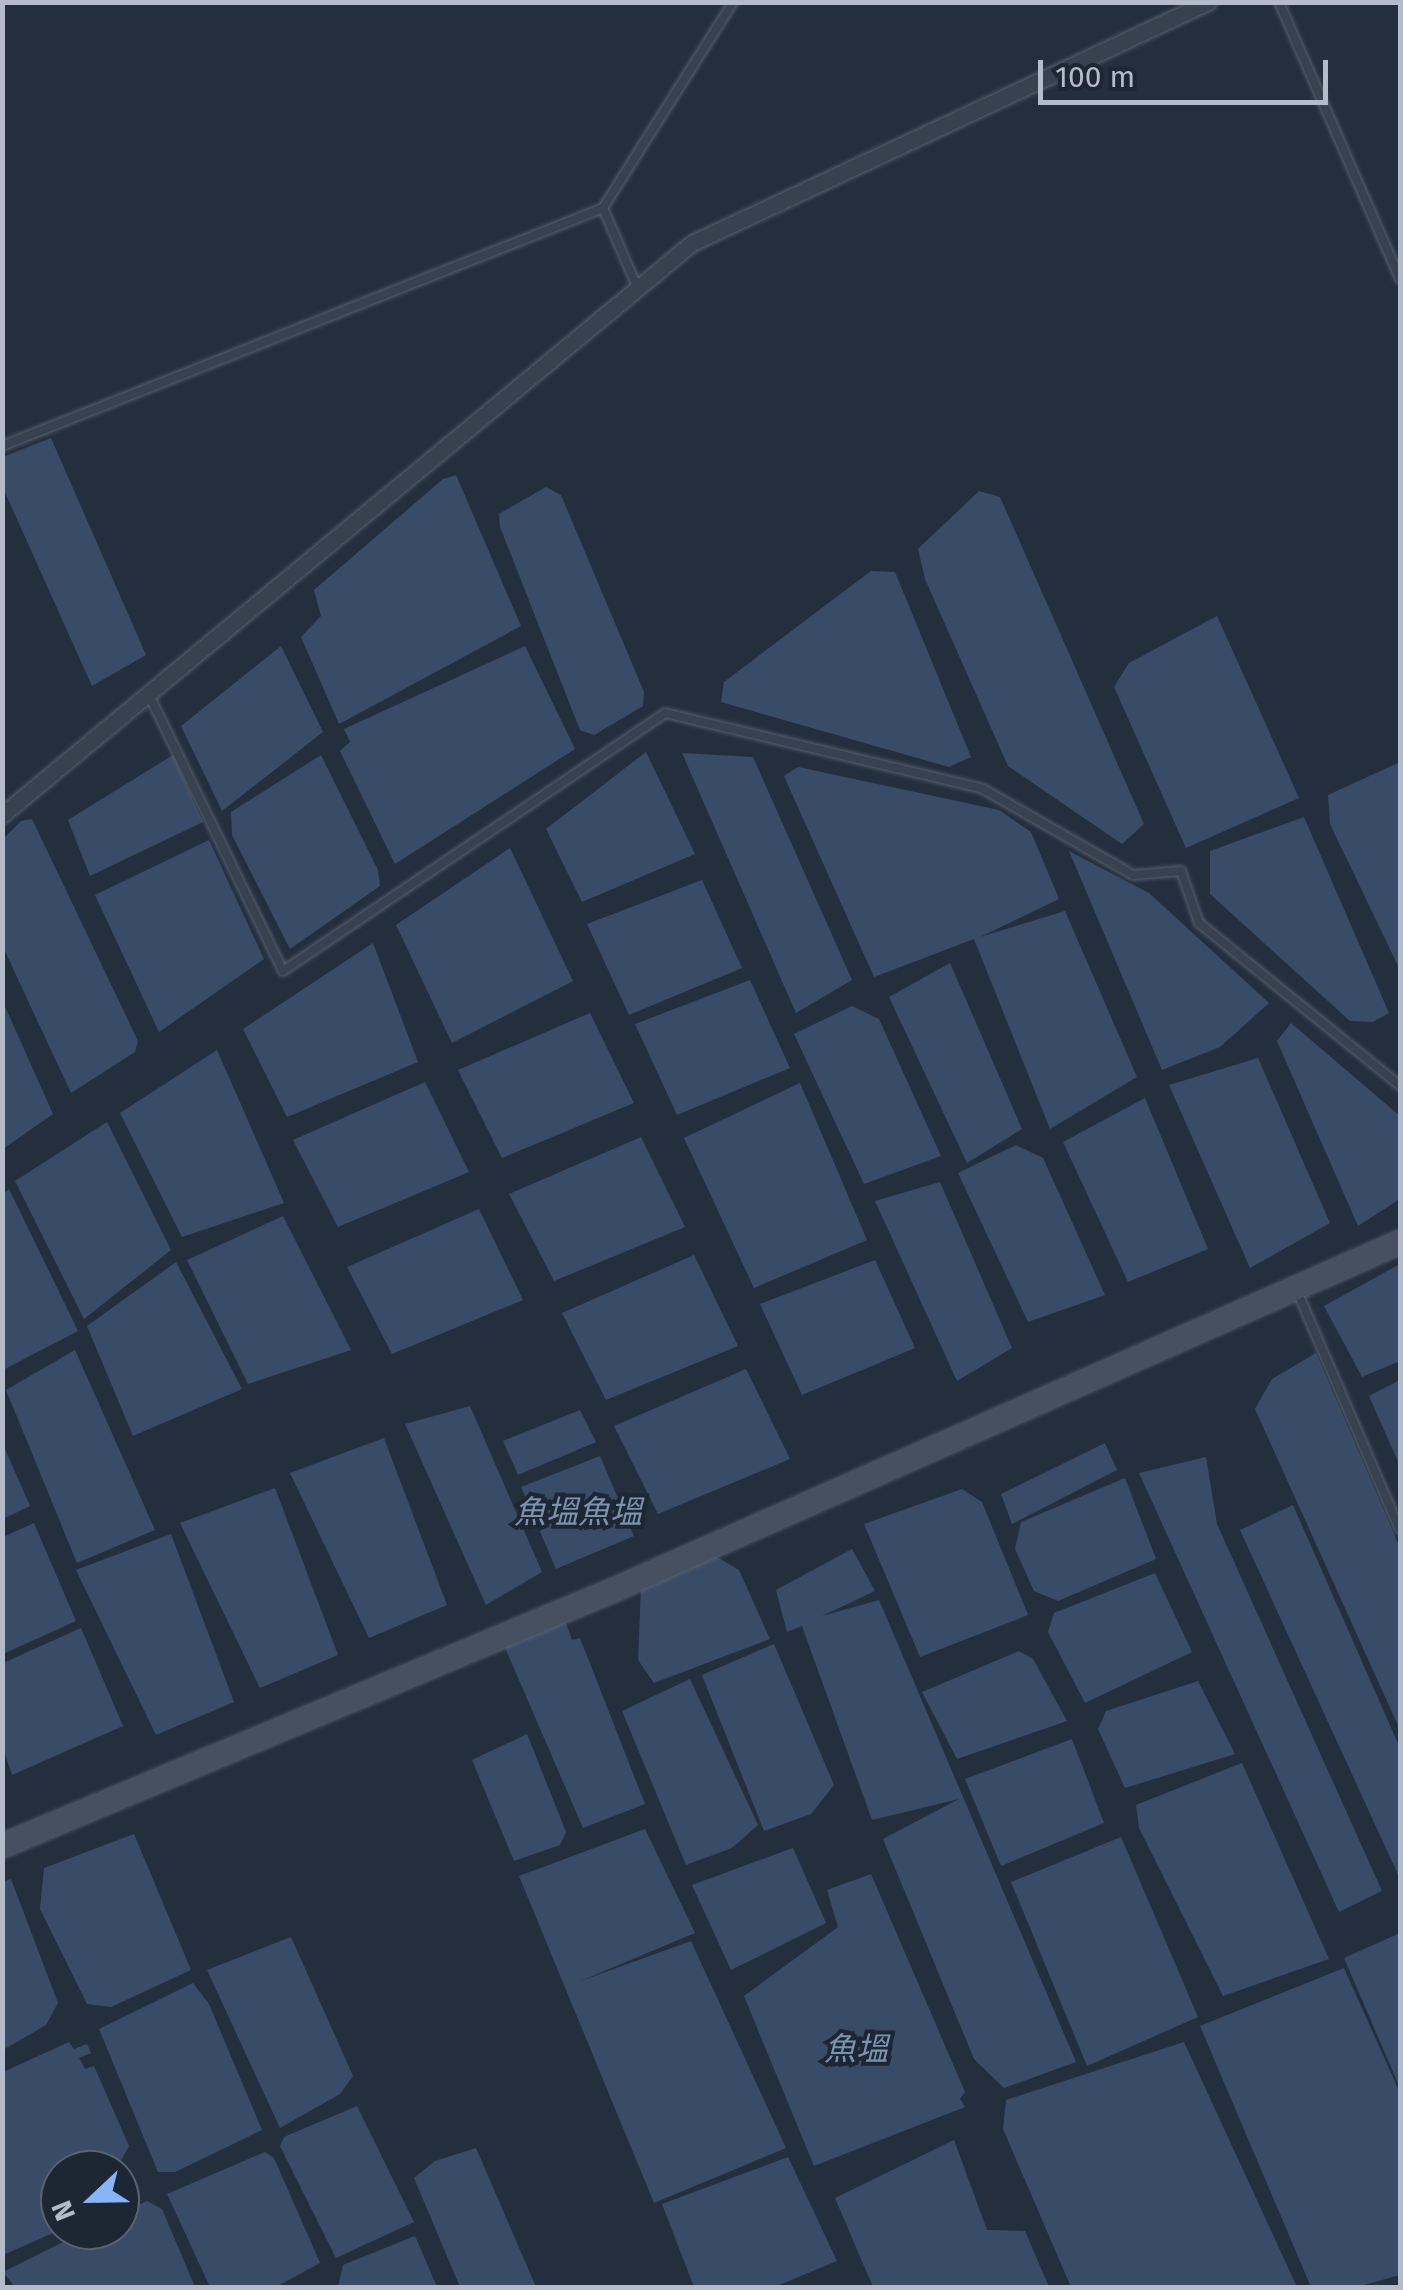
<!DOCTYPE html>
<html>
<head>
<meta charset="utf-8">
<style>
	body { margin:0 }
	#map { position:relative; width:1403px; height:2290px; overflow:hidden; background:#242f3e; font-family:"Fira Sans","Noto Sans TC",sans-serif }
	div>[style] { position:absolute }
	.water>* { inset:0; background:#394c67 }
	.roads { filter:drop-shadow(0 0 2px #565f6c) drop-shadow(0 0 2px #565f6c) }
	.lane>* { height:8px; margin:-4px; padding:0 4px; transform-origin:4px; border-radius:4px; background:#38414e }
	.street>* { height:15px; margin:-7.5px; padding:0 7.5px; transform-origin:7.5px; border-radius:7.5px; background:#38414e }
	.secondary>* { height:22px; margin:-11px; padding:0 11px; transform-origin:11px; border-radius:11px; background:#465061 }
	span { translate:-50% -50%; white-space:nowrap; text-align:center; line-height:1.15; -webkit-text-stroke:8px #1d2633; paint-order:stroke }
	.water-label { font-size:32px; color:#7c92b1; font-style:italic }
	.frame { position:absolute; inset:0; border:5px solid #b4bcc9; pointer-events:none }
	.north { position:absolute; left:40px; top:2150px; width:100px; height:100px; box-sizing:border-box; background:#1d2633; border:2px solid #59626f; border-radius:50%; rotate:248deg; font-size:28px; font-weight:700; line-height:40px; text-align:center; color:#b4bcc9 }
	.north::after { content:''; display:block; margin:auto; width:35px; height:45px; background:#8ab4f8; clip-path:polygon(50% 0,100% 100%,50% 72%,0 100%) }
	.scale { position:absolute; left:1038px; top:60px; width:290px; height:45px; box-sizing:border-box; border:5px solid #b4bcc9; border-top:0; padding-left:12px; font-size:30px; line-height:35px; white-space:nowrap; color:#b4bcc9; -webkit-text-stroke:8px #1d2633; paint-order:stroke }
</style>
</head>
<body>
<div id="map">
	<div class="water">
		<i style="clip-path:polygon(51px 438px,146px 655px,92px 686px,3px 488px,3px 457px)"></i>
		<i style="clip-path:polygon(456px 475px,521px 626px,339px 724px,301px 637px,321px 616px,314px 590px,443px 479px)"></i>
		<i style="clip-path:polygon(546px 487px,561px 495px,644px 692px,643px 706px,594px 735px,580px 730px,500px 527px,499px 514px)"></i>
		<i style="clip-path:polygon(979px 491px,1000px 497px,1144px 824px,1122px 844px,1008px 766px,925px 579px,918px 549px)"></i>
		<i style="clip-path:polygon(871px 571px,895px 572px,971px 757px,949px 767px,721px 702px,724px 682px)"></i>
		<i style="clip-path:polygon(1217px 616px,1299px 798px,1186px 848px,1114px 687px,1129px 663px)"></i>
		<i style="clip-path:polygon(281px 646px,323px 732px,222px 811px,181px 726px)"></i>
		<i style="clip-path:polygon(525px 646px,575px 749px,395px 864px,340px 751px,350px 742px,344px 729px)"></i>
		<i style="clip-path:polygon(646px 752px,695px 854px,582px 902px,546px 829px)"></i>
		<i style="clip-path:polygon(682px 753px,753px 757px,852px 980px,796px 1013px)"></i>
		<i style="clip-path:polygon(173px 755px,203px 822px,90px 876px,68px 820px)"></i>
		<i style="clip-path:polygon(321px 755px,378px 870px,380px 886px,290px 949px,232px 835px,231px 812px)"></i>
		<i style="clip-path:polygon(1400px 762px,1400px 970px,1330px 824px,1328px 795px)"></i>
		<i style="clip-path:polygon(798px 767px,999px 810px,1031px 832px,1059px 899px,980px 937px,1065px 911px,1137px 1077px,1050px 1129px,974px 939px,874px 977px,784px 776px)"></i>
		<i style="clip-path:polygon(1304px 817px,1389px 1013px,1373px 1022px,1350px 1021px,1210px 894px,1210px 851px)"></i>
		<i style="clip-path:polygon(32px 819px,138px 1041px,135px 1052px,71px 1093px,3px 947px,3px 839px,21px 821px)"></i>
		<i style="clip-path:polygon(209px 840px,264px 959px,159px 1032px,95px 895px)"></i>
		<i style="clip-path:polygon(510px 848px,573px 981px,452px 1043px,396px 925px)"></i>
		<i style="clip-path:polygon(1069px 851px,1149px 893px,1269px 1003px,1220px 1047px,1162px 1070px)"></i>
		<i style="clip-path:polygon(702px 880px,742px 968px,629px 1015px,587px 924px)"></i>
		<i style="clip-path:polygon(373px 943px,418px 1062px,287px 1117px,243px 1029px)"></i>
		<i style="clip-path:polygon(950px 963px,1022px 1129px,967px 1163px,889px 997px)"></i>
		<i style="clip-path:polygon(750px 980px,790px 1068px,677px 1115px,635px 1024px)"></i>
		<i style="clip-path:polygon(3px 1002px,53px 1114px,3px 1149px,2px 1149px)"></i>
		<i style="clip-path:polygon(852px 1006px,879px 1019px,941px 1156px,864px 1184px,794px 1034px)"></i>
		<i style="clip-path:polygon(590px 1013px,634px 1103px,502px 1158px,458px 1070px)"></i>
		<i style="clip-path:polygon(1291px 1023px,1400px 1116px,1400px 1199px,1358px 1226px,1277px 1041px)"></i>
		<i style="clip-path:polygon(217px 1050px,284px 1203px,182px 1237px,120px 1113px)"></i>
		<i style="clip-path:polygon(1258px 1058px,1330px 1223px,1250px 1268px,1169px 1085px)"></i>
		<i style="clip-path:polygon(425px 1082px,469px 1172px,338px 1227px,293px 1140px)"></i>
		<i style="clip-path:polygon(800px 1083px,867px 1240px,754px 1288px,684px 1138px)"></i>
		<i style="clip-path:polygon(1145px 1098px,1208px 1249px,1128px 1282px,1063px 1142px)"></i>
		<i style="clip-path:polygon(107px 1122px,171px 1250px,84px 1319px,15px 1181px)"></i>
		<i style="clip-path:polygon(641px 1137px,685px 1227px,554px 1281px,509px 1194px)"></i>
		<i style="clip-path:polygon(1016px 1145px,1043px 1158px,1105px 1295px,1028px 1322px,958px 1173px)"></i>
		<i style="clip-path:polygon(940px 1182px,1012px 1348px,957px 1381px,875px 1201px)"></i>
		<i style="clip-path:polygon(9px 1189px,78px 1331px,3px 1370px,2px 1194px)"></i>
		<i style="clip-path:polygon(479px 1209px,523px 1300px,392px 1354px,347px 1267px)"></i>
		<i style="clip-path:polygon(283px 1216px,351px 1350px,248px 1384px,187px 1260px)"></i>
		<i style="clip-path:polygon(694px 1255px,738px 1346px,606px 1400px,562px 1313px)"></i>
		<i style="clip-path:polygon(875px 1260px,915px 1348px,802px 1395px,760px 1304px)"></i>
		<i style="clip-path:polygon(176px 1262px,242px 1389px,133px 1436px,87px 1326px)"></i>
		<i style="clip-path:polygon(1400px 1264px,1400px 1361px,1362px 1377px,1324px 1306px)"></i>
		<i style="clip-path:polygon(75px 1350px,155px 1530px,77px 1563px,6px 1390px)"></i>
		<i style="clip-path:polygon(1316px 1353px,1400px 1548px,1400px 1730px,1255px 1409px,1272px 1379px)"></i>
		<i style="clip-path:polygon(746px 1369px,790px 1459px,658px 1514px,614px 1426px)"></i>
		<i style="clip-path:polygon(1400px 1380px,1400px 1466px,1369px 1396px)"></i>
		<i style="clip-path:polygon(470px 1406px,542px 1572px,486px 1605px,405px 1424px)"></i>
		<i style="clip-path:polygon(580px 1410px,596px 1442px,518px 1475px,503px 1441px)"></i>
		<i style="clip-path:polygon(384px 1438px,447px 1605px,369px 1638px,290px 1473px)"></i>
		<i style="clip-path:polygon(2px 1442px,30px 1506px,3px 1519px,2px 1519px)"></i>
		<i style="clip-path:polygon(1105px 1443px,1117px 1470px,1012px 1524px,1001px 1494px)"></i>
		<i style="clip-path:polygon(600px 1456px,634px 1536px,556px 1569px,521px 1487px)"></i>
		<i style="clip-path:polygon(1206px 1457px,1217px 1524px,1382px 1891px,1339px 1912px,1139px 1473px)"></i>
		<i style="clip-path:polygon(1125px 1478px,1156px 1559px,1058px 1601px,1034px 1591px,1015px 1549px,1021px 1522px)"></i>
		<i style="clip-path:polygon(275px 1488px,338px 1655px,260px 1688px,180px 1523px)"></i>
		<i style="clip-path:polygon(962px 1489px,982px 1502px,1028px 1615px,920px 1657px,864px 1524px)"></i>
		<i style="clip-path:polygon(1293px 1505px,1400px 1748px,1400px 1879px,1240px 1530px)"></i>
		<i style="clip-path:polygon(34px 1523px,76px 1621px,3px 1654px,3px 1537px)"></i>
		<i style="clip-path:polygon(171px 1534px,234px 1702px,156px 1735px,76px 1570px)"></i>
		<i style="clip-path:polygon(852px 1549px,875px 1591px,822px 1616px,879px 1600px,1076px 2062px,1004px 2088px,974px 2059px,883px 1839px,959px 1799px,872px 1820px,802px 1626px,787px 1632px,776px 1590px)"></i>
		<i style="clip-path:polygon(712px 1554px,739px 1570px,770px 1639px,654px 1683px,638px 1660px,641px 1587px)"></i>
		<i style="clip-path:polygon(1155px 1573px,1192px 1652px,1085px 1703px,1048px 1632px,1054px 1613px)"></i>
		<i style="clip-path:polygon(563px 1615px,572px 1640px,580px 1638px,645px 1804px,583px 1828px,503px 1643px)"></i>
		<i style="clip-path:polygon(81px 1628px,123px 1726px,12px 1775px,3px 1748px,3px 1663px)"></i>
		<i style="clip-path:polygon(774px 1644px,834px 1785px,811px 1814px,764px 1831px,702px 1675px)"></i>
		<i style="clip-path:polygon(1019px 1651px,1033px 1659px,1067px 1721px,957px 1759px,922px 1692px)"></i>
		<i style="clip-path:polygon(690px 1679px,758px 1825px,732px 1848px,686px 1865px,622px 1711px)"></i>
		<i style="clip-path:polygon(1198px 1681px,1235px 1754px,1125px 1788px,1098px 1729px,1106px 1711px)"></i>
		<i style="clip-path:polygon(527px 1734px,566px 1832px,560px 1845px,514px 1861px,472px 1760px)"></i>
		<i style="clip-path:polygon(1072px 1739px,1104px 1823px,1001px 1866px,965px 1779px)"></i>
		<i style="clip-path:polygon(1242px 1763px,1329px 1959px,1223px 1996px,1139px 1828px,1136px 1805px)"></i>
		<i style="clip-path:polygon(645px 1829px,695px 1933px,578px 1982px,691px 1941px,786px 2148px,654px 2203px,519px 1876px)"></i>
		<i style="clip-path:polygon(134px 1834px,191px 1970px,111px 2007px,87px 2004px,40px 1909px,44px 1868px)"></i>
		<i style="clip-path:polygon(1121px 1837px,1198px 2017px,1087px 2066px,1011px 1882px)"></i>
		<i style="clip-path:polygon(793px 1848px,826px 1923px,731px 1970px,692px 1885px)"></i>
		<i style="clip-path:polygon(871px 1874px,965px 2092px,960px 2099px,965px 2107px,814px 2166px,744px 1996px,838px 1927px,827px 1890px)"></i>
		<i style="clip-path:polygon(11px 1879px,58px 2003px,46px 2025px,3px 2050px,2px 1882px)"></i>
		<i style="clip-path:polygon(1400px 1933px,1400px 2088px,1344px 1958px)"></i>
		<i style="clip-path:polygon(291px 1937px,353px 2076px,340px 2094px,280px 2128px,207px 1970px)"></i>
		<i style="clip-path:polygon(1344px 1968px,1400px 2093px,1400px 2275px,1357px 2287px,1311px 2287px,1200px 2026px)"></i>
		<i style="clip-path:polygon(193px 1983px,209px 2004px,262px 2130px,175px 2172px,158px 2172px,99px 2029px)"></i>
		<i style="clip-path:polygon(69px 2042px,74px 2049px,87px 2044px,91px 2053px,79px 2058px,85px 2069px,94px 2066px,129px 2146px,116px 2170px,60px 2170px,60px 2230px,3px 2255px,3px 2072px)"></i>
		<i style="clip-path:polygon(1184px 2042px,1297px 2287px,1071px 2287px,1003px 2129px,1006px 2100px)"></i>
		<i style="clip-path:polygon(357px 2106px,414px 2222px,336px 2258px,280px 2146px,284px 2137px)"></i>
		<i style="clip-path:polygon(954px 2140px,987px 2230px,1025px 2231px,1049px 2287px,873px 2287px,835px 2198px)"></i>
		<i style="clip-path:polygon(476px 2148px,536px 2287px,460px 2287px,414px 2178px,435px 2161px)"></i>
		<i style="clip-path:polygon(265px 2152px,274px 2158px,320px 2263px,276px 2287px,210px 2287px,167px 2194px)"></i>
		<i style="clip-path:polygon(788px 2157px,837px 2261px,774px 2287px,694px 2287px,662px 2204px)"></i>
		<i style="clip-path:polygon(147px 2201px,162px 2209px,195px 2287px,15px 2287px,3px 2272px,87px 2230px,120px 2230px,120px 2214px)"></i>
		<i style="clip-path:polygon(415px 2236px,437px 2287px,338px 2287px,343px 2265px)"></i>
	</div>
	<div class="roads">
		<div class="lane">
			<i style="left:1279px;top:2px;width:302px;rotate:66.4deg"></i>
			<i style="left:603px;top:208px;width:244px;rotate:-57.7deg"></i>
			<i style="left:2px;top:446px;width:646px;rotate:-21.6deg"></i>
			<i style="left:603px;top:208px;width:88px;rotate:66.6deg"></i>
			<i style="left:149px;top:695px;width:307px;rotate:64.1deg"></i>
			<i style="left:283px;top:971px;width:461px;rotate:-34deg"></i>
			<i style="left:665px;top:713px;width:327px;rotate:13.4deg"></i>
			<i style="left:983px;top:789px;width:173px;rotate:29.8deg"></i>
			<i style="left:1133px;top:875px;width:48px;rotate:-4.8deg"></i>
			<i style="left:1181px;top:871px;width:55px;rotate:70.9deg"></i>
			<i style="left:1199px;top:923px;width:259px;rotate:39deg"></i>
			<i style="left:1297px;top:1291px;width:260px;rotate:66.7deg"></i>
		</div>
		<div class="street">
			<i style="left:2px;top:815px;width:896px;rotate:-39.66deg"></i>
			<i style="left:692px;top:243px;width:570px;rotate:-25.04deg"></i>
		</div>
		<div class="secondary">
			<i style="left:2px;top:1846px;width:666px;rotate:-22.71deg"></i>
			<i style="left:616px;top:1589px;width:857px;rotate:-23.87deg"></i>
		</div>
	</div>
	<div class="water-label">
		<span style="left:578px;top:1512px">魚塭魚塭</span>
		<span style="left:856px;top:2049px">魚塭</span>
	</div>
	<div class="frame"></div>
	<div class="north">N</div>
	<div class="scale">100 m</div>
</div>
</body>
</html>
